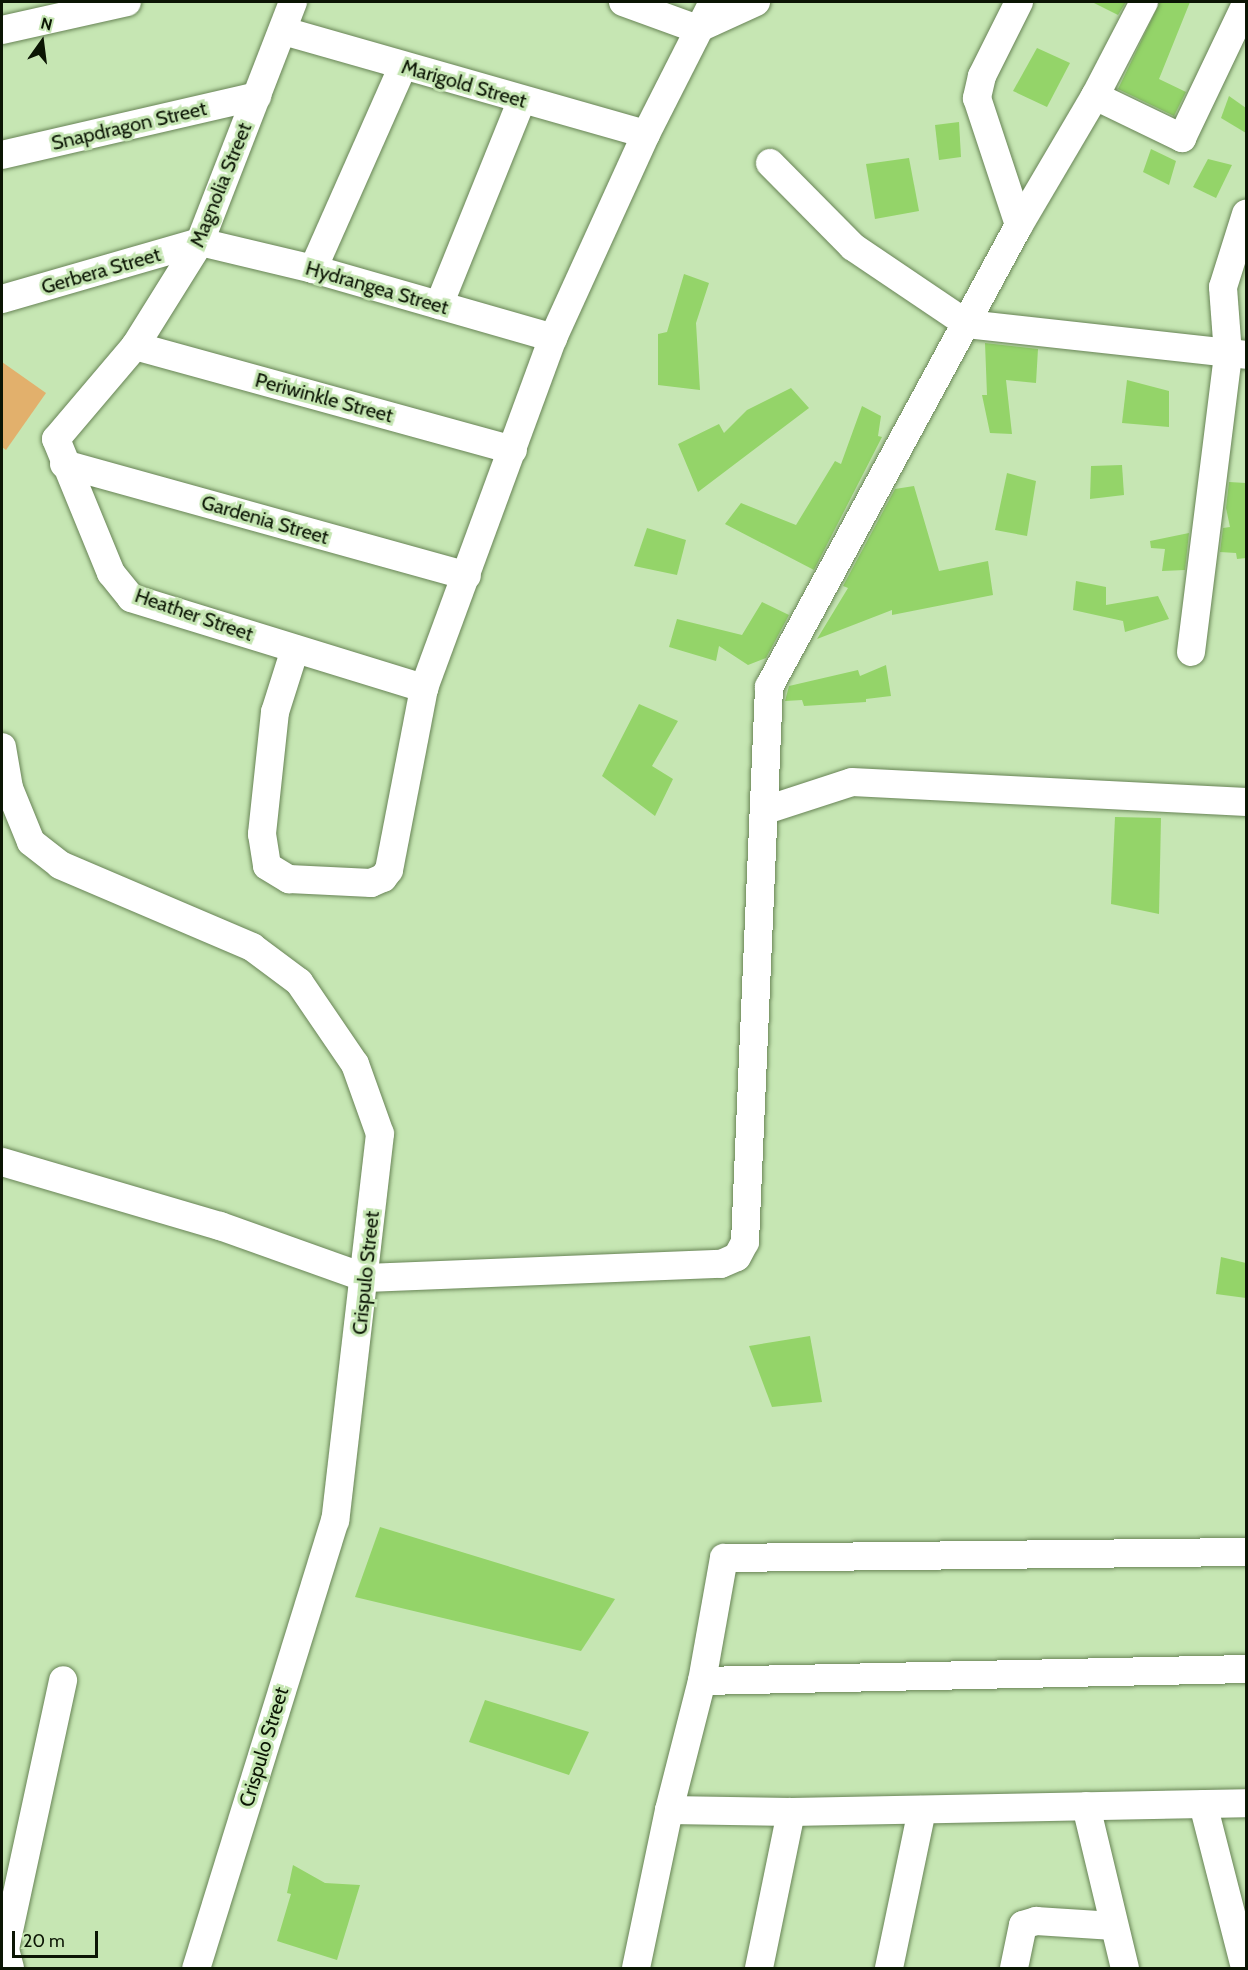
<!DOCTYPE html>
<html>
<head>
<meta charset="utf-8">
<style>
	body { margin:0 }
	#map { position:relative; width:1248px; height:1970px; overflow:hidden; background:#c6e6b3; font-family:Cabin,sans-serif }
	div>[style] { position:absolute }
	.green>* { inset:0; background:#e2b06c }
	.building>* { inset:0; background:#94d469 }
	.roads { filter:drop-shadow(0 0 2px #688456) drop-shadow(0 0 2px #688456) }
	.minor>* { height:28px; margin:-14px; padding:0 14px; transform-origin:14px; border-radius:14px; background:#fff }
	span { translate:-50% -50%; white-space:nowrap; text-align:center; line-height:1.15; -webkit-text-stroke:6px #c6e6b3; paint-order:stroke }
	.street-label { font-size:20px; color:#0b1504 }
	.frame { position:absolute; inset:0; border:3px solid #0b1504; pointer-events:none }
	.north { position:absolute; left:12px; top:12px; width:60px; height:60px; -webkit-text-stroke:4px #c6e6b3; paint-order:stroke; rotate:14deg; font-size:16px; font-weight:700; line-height:24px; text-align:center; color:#0b1504 }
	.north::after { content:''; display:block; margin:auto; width:21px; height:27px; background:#0b1504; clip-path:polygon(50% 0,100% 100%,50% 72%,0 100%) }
	.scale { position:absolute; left:12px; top:1931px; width:86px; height:27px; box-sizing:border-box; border:3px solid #0b1504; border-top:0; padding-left:8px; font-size:18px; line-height:21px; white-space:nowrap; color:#0b1504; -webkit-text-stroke:4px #c6e6b3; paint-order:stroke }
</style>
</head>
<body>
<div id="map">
	<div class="green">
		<i style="clip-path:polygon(2px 362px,46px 393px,6px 450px,2px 447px)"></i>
	</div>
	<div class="building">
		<i style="clip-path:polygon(1092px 2px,1126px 2px,1118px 15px)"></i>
		<i style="clip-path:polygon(1160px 2px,1190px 2px,1159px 79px,1186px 92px,1174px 116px,1118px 89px)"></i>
		<i style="clip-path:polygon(1037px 48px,1070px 63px,1047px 107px,1013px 91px)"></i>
		<i style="clip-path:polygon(1229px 96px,1246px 108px,1246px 133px,1221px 118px)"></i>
		<i style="clip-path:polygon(959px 122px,961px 157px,939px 160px,935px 125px)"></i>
		<i style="clip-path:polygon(1151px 149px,1176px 161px,1169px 185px,1143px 172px)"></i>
		<i style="clip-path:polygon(909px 158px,919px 211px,875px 219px,866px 164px)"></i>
		<i style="clip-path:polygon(1208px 159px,1232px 165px,1216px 198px,1193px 187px)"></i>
		<i style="clip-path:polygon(684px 274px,709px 283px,696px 323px,700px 390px,658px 385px,658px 334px,667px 332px)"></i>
		<i style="clip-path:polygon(985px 343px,1038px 349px,1036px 383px,1006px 380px,1012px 434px,990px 433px,982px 395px,987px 395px)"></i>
		<i style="clip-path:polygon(1127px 380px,1169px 391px,1169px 427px,1122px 423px)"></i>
		<i style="clip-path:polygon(791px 388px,809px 408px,698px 492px,678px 444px,719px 424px,724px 433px,747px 410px)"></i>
		<i style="clip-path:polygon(862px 406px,881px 416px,878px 436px,882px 437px,814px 570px,725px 524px,741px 503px,796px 525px,835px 461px,841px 464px)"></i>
		<i style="clip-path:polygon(1122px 465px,1124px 495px,1090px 499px,1091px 466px)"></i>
		<i style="clip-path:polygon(1007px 473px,1036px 481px,1027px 536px,995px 530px)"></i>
		<i style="clip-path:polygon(1229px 482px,1246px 483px,1246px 558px,1237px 559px,1236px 553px,1220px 552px,1223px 528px,1230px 527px,1226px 508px)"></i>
		<i style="clip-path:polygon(914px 486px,939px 571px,988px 561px,993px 595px,892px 615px,892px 610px,817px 639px,848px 588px,843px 586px,895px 489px)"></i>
		<i style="clip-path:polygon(647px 528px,686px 540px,677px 575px,634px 566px)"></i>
		<i style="clip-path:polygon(1189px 533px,1185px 570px,1162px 571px,1165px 549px,1151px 548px,1150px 541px)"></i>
		<i style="clip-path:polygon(1076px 581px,1106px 587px,1106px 605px,1158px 596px,1169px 619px,1125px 632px,1123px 621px,1073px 610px)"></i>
		<i style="clip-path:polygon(762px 602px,789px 615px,766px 658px,748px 665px,719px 646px,716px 661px,669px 647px,677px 619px,742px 635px)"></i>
		<i style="clip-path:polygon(886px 665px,891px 696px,866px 699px,866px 702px,804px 706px,802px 700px,785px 701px,789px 686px,858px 670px,860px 676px)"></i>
		<i style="clip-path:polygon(639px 704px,678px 721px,652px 766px,673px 779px,655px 816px,602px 776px)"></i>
		<i style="clip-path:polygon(1115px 817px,1161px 818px,1159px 914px,1111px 904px)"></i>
		<i style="clip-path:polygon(1221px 1257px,1246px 1263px,1246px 1298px,1216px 1294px)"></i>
		<i style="clip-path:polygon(810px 1336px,822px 1402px,772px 1407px,749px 1346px)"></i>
		<i style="clip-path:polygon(380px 1527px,615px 1599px,581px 1651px,355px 1597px)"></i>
		<i style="clip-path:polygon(485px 1700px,589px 1732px,569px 1775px,469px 1742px)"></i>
		<i style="clip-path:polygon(293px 1865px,325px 1883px,360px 1885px,337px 1960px,277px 1941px,291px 1894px,287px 1893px)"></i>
	</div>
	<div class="roads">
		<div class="minor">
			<i style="left:293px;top:2px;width:257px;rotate:111.2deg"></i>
			<i style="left:200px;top:242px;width:123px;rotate:122deg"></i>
			<i style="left:135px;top:346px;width:122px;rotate:130.3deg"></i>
			<i style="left:56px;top:439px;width:145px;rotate:67.7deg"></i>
			<i style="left:111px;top:573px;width:32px;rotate:51deg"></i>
			<i style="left:131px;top:598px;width:307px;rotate:17.1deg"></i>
			<i style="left:623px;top:2px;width:79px;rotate:20deg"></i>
			<i style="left:1019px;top:2px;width:83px;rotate:116.6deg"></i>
			<i style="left:982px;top:76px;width:23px;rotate:103deg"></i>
			<i style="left:977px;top:98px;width:134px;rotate:71.7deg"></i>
			<i style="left:697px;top:29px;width:65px;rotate:-24.6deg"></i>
			<i style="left:2px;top:30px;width:128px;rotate:-12.6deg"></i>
			<i style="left:284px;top:31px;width:376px;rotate:15.9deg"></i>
			<i style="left:1095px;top:96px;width:97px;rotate:25.8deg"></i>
			<i style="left:1182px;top:138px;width:148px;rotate:-64.5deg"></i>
			<i style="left:2px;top:155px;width:262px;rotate:-13deg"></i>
			<i style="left:770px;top:163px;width:118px;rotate:45.3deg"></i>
			<i style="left:853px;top:247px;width:138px;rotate:34deg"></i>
			<i style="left:967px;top:324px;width:281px;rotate:6.3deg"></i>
			<i style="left:313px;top:269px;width:222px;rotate:-66.1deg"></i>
			<i style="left:2px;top:299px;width:206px;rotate:-16.1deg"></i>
			<i style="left:200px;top:242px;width:116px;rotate:13.4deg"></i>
			<i style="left:313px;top:269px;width:250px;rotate:16deg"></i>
			<i style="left:439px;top:305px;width:221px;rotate:-68deg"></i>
			<i style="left:135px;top:346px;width:392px;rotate:15.4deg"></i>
			<i style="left:64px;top:464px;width:418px;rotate:15.5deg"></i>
			<i style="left:295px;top:649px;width:66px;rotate:107.6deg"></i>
			<i style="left:275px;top:712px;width:123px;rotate:96.1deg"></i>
			<i style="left:262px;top:834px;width:32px;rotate:81deg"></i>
			<i style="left:267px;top:866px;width:26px;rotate:31deg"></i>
			<i style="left:289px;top:879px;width:82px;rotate:2.8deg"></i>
			<i style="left:371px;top:883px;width:13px;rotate:-23deg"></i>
			<i style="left:383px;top:878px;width:10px;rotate:-53deg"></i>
			<i style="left:389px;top:870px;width:185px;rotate:-79.1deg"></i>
			<i style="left:424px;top:688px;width:373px;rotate:-69.8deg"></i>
			<i style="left:553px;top:338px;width:224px;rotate:-65.5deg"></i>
			<i style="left:646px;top:134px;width:148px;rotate:-63.1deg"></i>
			<i style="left:1191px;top:652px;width:300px;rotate:-82.9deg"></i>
			<i style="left:1228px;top:354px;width:67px;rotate:-94.3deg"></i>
			<i style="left:1223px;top:287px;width:77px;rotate:-72.5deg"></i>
			<i style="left:2px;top:747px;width:42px;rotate:80.3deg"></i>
			<i style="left:9px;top:788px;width:58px;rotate:67.8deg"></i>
			<i style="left:31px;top:842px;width:37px;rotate:38deg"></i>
			<i style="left:60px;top:865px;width:209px;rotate:23.1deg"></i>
			<i style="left:252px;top:947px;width:59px;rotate:36.7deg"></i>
			<i style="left:299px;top:982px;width:99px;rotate:55.7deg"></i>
			<i style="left:355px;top:1064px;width:74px;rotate:70.3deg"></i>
			<i style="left:380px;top:1134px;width:389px;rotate:96.6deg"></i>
			<i style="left:335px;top:1520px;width:469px;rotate:107.2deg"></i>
			<i style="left:766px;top:810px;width:90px;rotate:-18deg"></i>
			<i style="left:852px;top:782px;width:395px;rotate:2.9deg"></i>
			<i style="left:2px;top:1162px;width:227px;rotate:16.4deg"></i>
			<i style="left:220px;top:1226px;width:155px;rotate:19.6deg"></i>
			<i style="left:366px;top:1278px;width:355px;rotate:-2.3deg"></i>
			<i style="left:721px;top:1264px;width:17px;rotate:-24deg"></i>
			<i style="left:737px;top:1257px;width:17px;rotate:-62deg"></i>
			<i style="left:745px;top:1242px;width:556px;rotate:-87.52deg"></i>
			<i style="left:769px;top:687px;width:525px;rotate:-61.58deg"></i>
			<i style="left:1019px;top:225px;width:150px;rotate:-59.5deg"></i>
			<i style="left:1095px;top:96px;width:106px;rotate:-62.5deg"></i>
			<i style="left:702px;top:1681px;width:544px;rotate:-1.26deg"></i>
			<i style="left:1203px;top:1804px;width:169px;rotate:75.6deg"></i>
			<i style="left:1086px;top:1806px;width:167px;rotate:76.5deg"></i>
			<i style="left:669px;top:1810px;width:122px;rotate:0.9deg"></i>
			<i style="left:791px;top:1812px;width:455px;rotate:-1.1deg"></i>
			<i style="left:10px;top:1968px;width:20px;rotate:-105deg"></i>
			<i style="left:5px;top:1949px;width:275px;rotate:-77.8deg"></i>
			<i style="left:636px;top:1968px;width:161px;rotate:-78.2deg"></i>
			<i style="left:669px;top:1810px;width:133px;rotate:-75.7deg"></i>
			<i style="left:702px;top:1681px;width:125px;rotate:-79.9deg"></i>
			<i style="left:724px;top:1558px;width:522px;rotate:-0.66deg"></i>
			<i style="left:759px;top:1968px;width:159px;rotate:-78.4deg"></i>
			<i style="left:889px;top:1968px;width:161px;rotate:-78.2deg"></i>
			<i style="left:1014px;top:1968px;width:44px;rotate:-78.2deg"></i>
			<i style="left:1023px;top:1925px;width:14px;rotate:-17deg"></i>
			<i style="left:1036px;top:1921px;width:78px;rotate:3.7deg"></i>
		</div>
	</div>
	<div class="street-label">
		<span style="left:464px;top:84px;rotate:16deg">Marigold Street</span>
		<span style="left:129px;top:126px;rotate:-13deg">Snapdragon Street</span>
		<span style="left:221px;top:185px;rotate:-68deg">Magnolia Street</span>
		<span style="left:101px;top:271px;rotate:-16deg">Gerbera Street</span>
		<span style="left:377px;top:288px;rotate:16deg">Hydrangea Street</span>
		<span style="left:324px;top:398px;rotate:15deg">Periwinkle Street</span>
		<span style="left:265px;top:520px;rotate:16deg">Gardenia Street</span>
		<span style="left:194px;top:615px;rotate:19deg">Heather Street</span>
		<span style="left:366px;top:1273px;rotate:-84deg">Crispulo Street</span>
		<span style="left:264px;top:1747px;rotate:-73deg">Crispulo Street</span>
	</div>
	<div class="frame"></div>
	<div class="north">N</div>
	<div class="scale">20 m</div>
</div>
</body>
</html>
